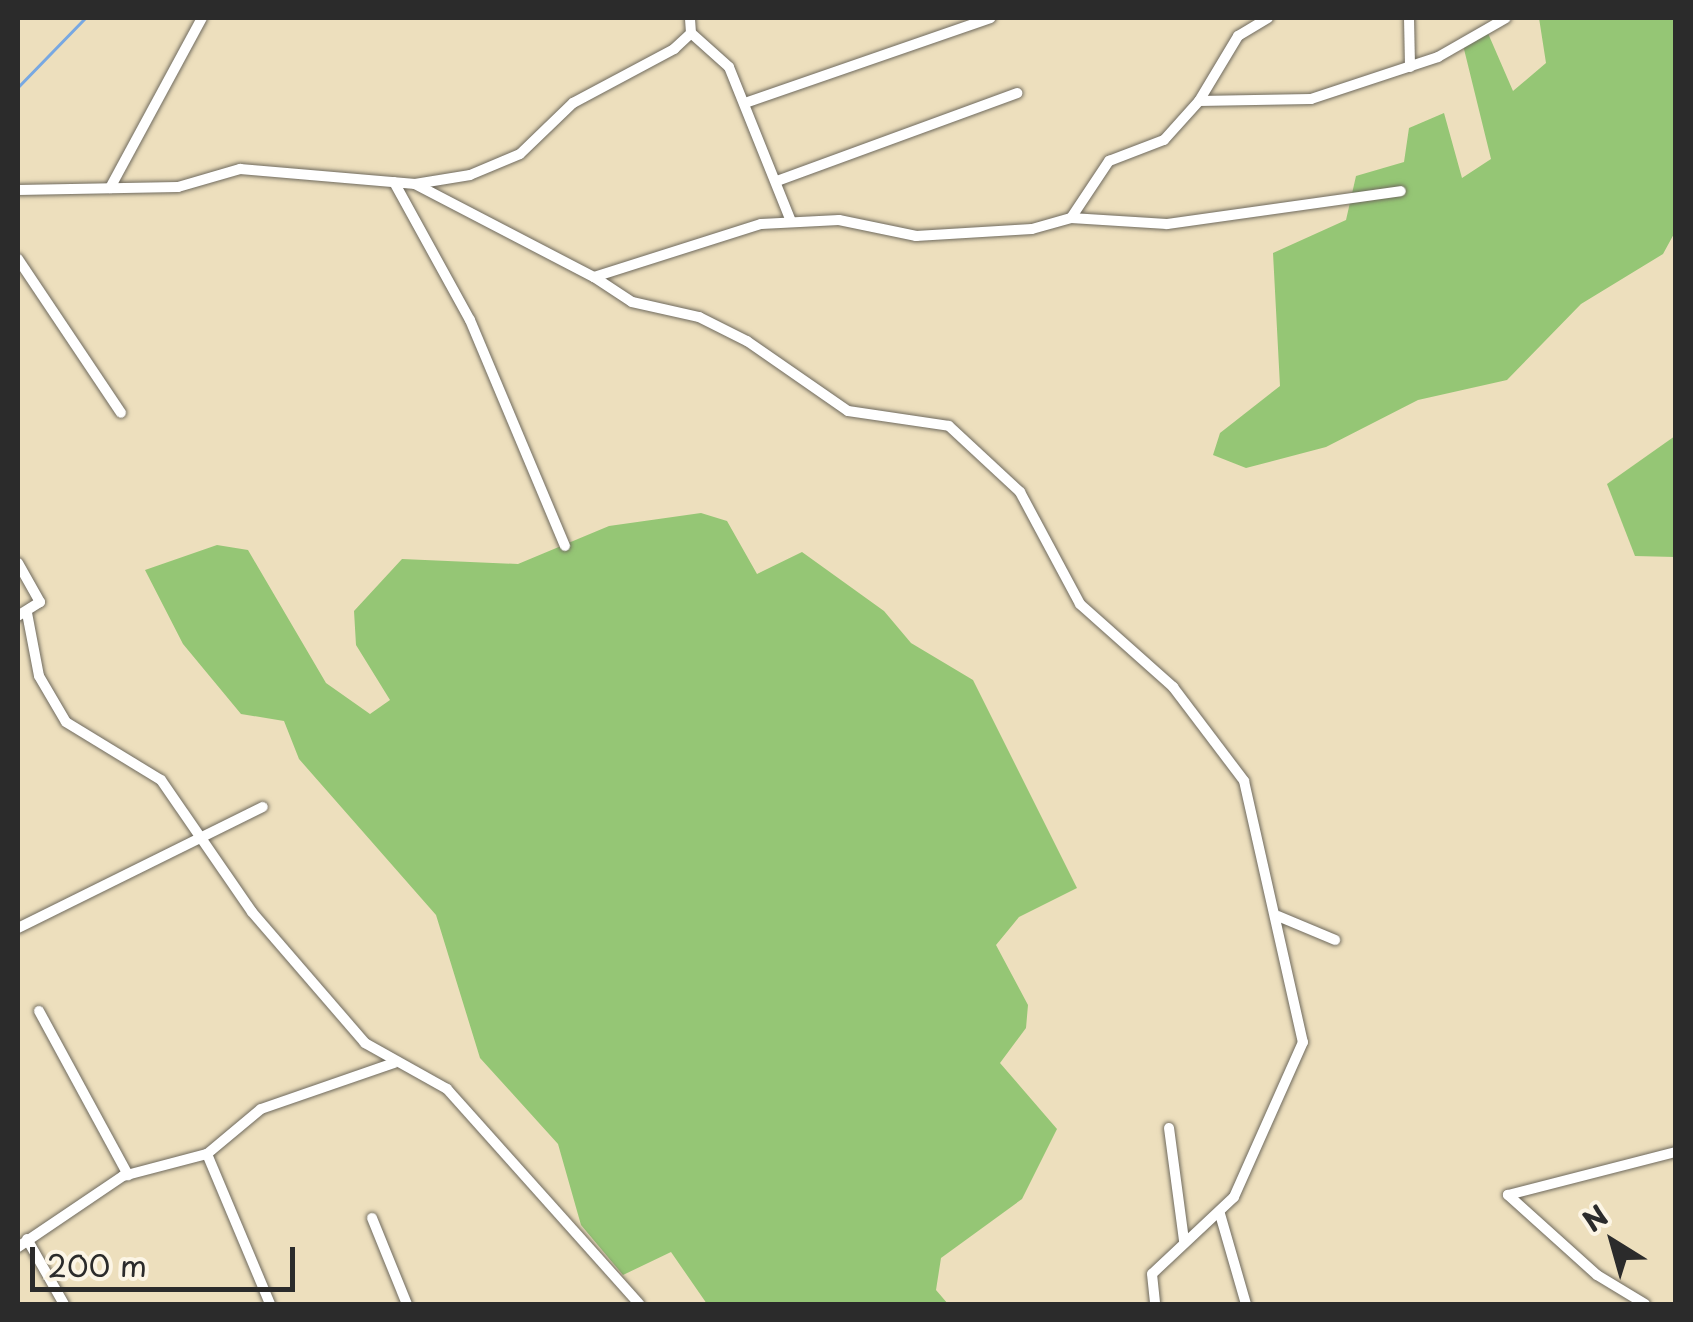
<!DOCTYPE html>
<html>
<head>
<meta charset="utf-8">
<style>
	body { margin:0 }
	#map { position:relative; width:1693px; height:1322px; overflow:hidden; background:#eddfbd; font-family:"Playpen Sans",sans-serif }
	div>[style] { position:absolute }
	.green>* { inset:0; background:#95c675 }
	.stream>* { height:2.5px; margin:-1.25px; padding:0 1.25px; transform-origin:1.25px; border-radius:1.25px; background:#78a8e2 }
	.roads { filter:drop-shadow(0 0 2px #6f6a5e) drop-shadow(0 0 2px #6f6a5e) }
	.minor>* { height:10px; margin:-5px; padding:0 5px; transform-origin:5px; border-radius:5px; background:#fff }
	span { translate:-50% -50%; white-space:nowrap; text-align:center; line-height:1.15; -webkit-text-stroke:8px #fcf5e5; paint-order:stroke }
	.frame { position:absolute; inset:0; border:20px solid #2b2b2b; pointer-events:none }
	.north { position:absolute; left:1563px; top:1192px; width:100px; height:100px; -webkit-text-stroke:8px #fcf5e5; paint-order:stroke; rotate:323deg; font-size:28px; font-weight:700; line-height:40px; text-align:center; color:#2b2b2b }
	.north::after { content:''; display:block; margin:auto; width:35px; height:45px; background:#2b2b2b; clip-path:polygon(50% 0,100% 100%,50% 72%,0 100%) }
	.scale { position:absolute; left:30px; top:1247px; width:265px; height:45px; box-sizing:border-box; border:5px solid #2b2b2b; border-top:0; padding-left:12px; font-size:30px; line-height:35px; white-space:nowrap; color:#2b2b2b; -webkit-text-stroke:8px #fcf5e5; paint-order:stroke }
</style>
</head>
<body>
<div id="map">
	<div class="green">
		<i style="clip-path:polygon(1539px 18px,1675px 18px,1675px 232px,1663px 254px,1581px 304px,1507px 380px,1418px 400px,1326px 447px,1246px 468px,1213px 455px,1220px 433px,1280px 386px,1273px 253px,1346px 220px,1356px 176px,1404px 162px,1409px 128px,1444px 113px,1462px 178px,1491px 159px,1463px 45px,1487px 31px,1513px 91px,1546px 63px)"></i>
		<i style="clip-path:polygon(1675px 436px,1675px 557px,1635px 556px,1607px 484px)"></i>
		<i style="clip-path:polygon(701px 513px,727px 521px,757px 574px,802px 552px,884px 611px,911px 643px,973px 680px,1077px 888px,1019px 917px,996px 945px,1028px 1005px,1026px 1028px,1000px 1063px,1057px 1129px,1022px 1199px,941px 1258px,936px 1290px,948px 1304px,707px 1304px,671px 1252px,623px 1275px,581px 1225px,558px 1144px,480px 1058px,436px 915px,299px 759px,284px 721px,241px 714px,183px 644px,145px 570px,217px 545px,248px 550px,326px 683px,370px 714px,390px 700px,356px 645px,354px 611px,402px 559px,518px 564px,609px 526px)"></i>
	</div>
	<div class="stream">
		<i style="left:18px;top:87px;width:96px;rotate:-45.8deg"></i>
	</div>
	<div class="roads">
		<div class="minor">
			<i style="left:1409px;top:18px;width:49px;rotate:88.8deg"></i>
			<i style="left:691px;top:33px;width:51px;rotate:41.8deg"></i>
			<i style="left:729px;top:67px;width:166px;rotate:68.1deg"></i>
			<i style="left:1199px;top:101px;width:76px;rotate:-59deg"></i>
			<i style="left:1238px;top:36px;width:35px;rotate:-31deg"></i>
			<i style="left:745px;top:103px;width:260px;rotate:-19.1deg"></i>
			<i style="left:777px;top:181px;width:256px;rotate:-20.1deg"></i>
			<i style="left:394px;top:182px;width:158px;rotate:61.2deg"></i>
			<i style="left:470px;top:320px;width:245px;rotate:67.2deg"></i>
			<i style="left:415px;top:184px;width:202px;rotate:27.5deg"></i>
			<i style="left:594px;top:277px;width:175px;rotate:-17.6deg"></i>
			<i style="left:761px;top:224px;width:78px;rotate:-2.9deg"></i>
			<i style="left:839px;top:220px;width:79px;rotate:11.7deg"></i>
			<i style="left:916px;top:236px;width:116px;rotate:-3.5deg"></i>
			<i style="left:1032px;top:229px;width:41px;rotate:-15.8deg"></i>
			<i style="left:1071px;top:218px;width:69px;rotate:-56.3deg"></i>
			<i style="left:1109px;top:161px;width:59px;rotate:-20.9deg"></i>
			<i style="left:1164px;top:140px;width:52px;rotate:-48.1deg"></i>
			<i style="left:1199px;top:101px;width:112px;rotate:-1deg"></i>
			<i style="left:1311px;top:99px;width:134px;rotate:-18.3deg"></i>
			<i style="left:1438px;top:57px;width:78px;rotate:-29.8deg"></i>
			<i style="left:110px;top:188px;width:193px;rotate:-61.6deg"></i>
			<i style="left:18px;top:190px;width:160px;rotate:-1.1deg"></i>
			<i style="left:178px;top:187px;width:65px;rotate:-16.2deg"></i>
			<i style="left:240px;top:169px;width:176px;rotate:4.9deg"></i>
			<i style="left:415px;top:184px;width:56px;rotate:-9.3deg"></i>
			<i style="left:470px;top:175px;width:54px;rotate:-22.8deg"></i>
			<i style="left:520px;top:154px;width:74px;rotate:-43.9deg"></i>
			<i style="left:573px;top:103px;width:115px;rotate:-28.1deg"></i>
			<i style="left:674px;top:49px;width:23px;rotate:-43deg"></i>
			<i style="left:691px;top:33px;width:15px;rotate:-94deg"></i>
			<i style="left:1071px;top:218px;width:96px;rotate:3.6deg"></i>
			<i style="left:1167px;top:224px;width:236px;rotate:-8deg"></i>
			<i style="left:18px;top:259px;width:185px;rotate:56.2deg"></i>
			<i style="left:594px;top:277px;width:45px;rotate:33.3deg"></i>
			<i style="left:632px;top:302px;width:69px;rotate:12.6deg"></i>
			<i style="left:699px;top:317px;width:54px;rotate:26.6deg"></i>
			<i style="left:747px;top:341px;width:123px;rotate:34.7deg"></i>
			<i style="left:848px;top:411px;width:102px;rotate:8.4deg"></i>
			<i style="left:949px;top:426px;width:97px;rotate:42.9deg"></i>
			<i style="left:1020px;top:492px;width:127px;rotate:61.8deg"></i>
			<i style="left:1080px;top:604px;width:125px;rotate:41.7deg"></i>
			<i style="left:1173px;top:687px;width:118px;rotate:52.9deg"></i>
			<i style="left:1244px;top:781px;width:268px;rotate:77.3deg"></i>
			<i style="left:1303px;top:1042px;width:170px;rotate:114deg"></i>
			<i style="left:1234px;top:1197px;width:112px;rotate:136.8deg"></i>
			<i style="left:1152px;top:1274px;width:30px;rotate:84deg"></i>
			<i style="left:18px;top:563px;width:45px;rotate:60.6deg"></i>
			<i style="left:40px;top:602px;width:26px;rotate:148deg"></i>
			<i style="left:27px;top:613px;width:64px;rotate:79.2deg"></i>
			<i style="left:39px;top:676px;width:53px;rotate:59.6deg"></i>
			<i style="left:66px;top:722px;width:111px;rotate:31.4deg"></i>
			<i style="left:161px;top:780px;width:160px;rotate:55.4deg"></i>
			<i style="left:252px;top:912px;width:173px;rotate:49.2deg"></i>
			<i style="left:365px;top:1043px;width:94px;rotate:29.3deg"></i>
			<i style="left:447px;top:1089px;width:288px;rotate:48.2deg"></i>
			<i style="left:1278px;top:916px;width:62px;rotate:22.8deg"></i>
			<i style="left:18px;top:928px;width:273px;rotate:-26.3deg"></i>
			<i style="left:39px;top:1011px;width:187px;rotate:61.5deg"></i>
			<i style="left:1169px;top:1128px;width:114px;rotate:82.4deg"></i>
			<i style="left:207px;top:1154px;width:163px;rotate:67.2deg"></i>
			<i style="left:1220px;top:1214px;width:94px;rotate:73.9deg"></i>
			<i style="left:372px;top:1218px;width:93px;rotate:67.9deg"></i>
			<i style="left:27px;top:1239px;width:75px;rotate:60.4deg"></i>
			<i style="left:18px;top:1247px;width:127px;rotate:-34.1deg"></i>
			<i style="left:123px;top:1176px;width:87px;rotate:-14.7deg"></i>
			<i style="left:207px;top:1154px;width:70px;rotate:-39.8deg"></i>
			<i style="left:261px;top:1109px;width:141px;rotate:-19.1deg"></i>
			<i style="left:1645px;top:1304px;width:56px;rotate:-148.9deg"></i>
			<i style="left:1597px;top:1275px;width:120px;rotate:-138deg"></i>
			<i style="left:1508px;top:1195px;width:173px;rotate:-14.4deg"></i>
		</div>
	</div>
	<div class="frame"></div>
	<div class="north">N</div>
	<div class="scale">200 m</div>
</div>
</body>
</html>
